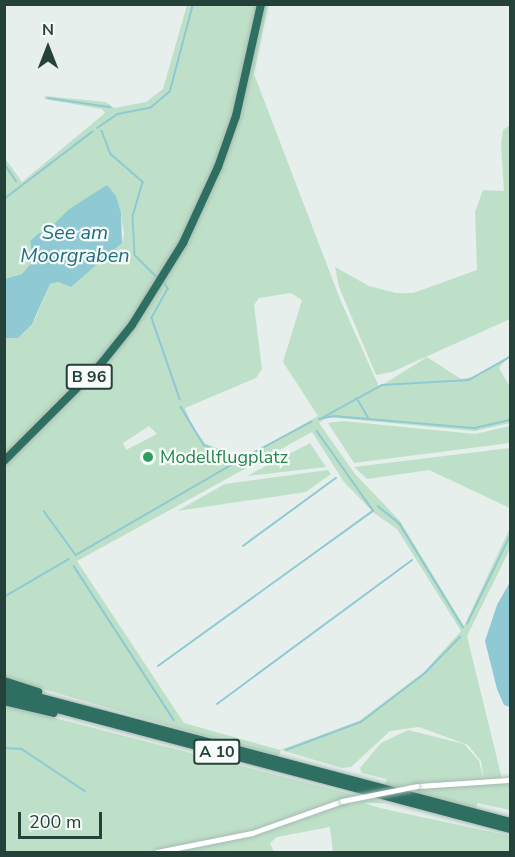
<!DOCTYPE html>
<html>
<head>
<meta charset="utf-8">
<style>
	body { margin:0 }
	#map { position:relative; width:515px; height:857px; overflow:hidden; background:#e6efeb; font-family:"Nunito Sans",sans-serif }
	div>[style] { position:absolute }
	.green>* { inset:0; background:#bfe0c8 }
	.water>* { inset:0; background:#8ec9d4 }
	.stream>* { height:1.5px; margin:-0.75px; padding:0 0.75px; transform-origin:0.75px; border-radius:0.75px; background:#8ec9d4 }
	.roads { filter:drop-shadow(0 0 2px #a4bbb3) drop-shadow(0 0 2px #a4bbb3) }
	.secondary>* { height:5px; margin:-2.5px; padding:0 2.5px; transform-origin:2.5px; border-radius:2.5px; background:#fff }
	.highway>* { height:8px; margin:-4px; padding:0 4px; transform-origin:4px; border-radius:4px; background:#2f6f62 }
	.bridges { filter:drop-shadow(0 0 2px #a4bbb3) drop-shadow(0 0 2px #a4bbb3) }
	.secondary-bridge>* { height:5px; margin:-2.5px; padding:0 2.5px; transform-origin:2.5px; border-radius:2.5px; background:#fff }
	.dots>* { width:16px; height:16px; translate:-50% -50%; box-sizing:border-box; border:3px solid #f7fbf9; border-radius:50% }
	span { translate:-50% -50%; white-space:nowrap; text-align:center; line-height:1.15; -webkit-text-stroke:4.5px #f7fbf9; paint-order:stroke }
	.shield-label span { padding:2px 4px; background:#f7fbf9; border:2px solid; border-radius:4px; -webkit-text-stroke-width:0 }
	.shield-label { font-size:16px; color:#24423a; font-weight:700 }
	.leisure-label { font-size:18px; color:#27864d }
	.left { translate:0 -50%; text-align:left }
	.water-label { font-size:20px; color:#1c6f80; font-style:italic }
	.frame { position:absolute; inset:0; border:6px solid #24423a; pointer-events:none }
	.north { position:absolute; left:18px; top:18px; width:60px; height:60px; -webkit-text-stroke:4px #f7fbf9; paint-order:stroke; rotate:0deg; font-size:16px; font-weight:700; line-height:24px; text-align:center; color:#24423a }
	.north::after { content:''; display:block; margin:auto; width:21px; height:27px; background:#24423a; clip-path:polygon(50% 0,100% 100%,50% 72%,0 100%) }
	.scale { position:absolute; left:18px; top:812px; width:84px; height:27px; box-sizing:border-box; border:3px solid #24423a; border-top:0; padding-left:8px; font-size:18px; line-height:21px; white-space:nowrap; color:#24423a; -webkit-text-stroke:4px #f7fbf9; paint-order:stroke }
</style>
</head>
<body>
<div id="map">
	<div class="green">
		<i style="clip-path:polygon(evenodd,187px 5px,268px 5px,254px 74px,340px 299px,379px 387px,427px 357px,461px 379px,478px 376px,510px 355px,499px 368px,510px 387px,510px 423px,475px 431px,327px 417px,319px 423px,355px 474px,400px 521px,464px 626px,510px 528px,510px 549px,467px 636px,502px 779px,510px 779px,510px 810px,477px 803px,476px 809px,432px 798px,385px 785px,387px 779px,362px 773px,360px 768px,381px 743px,408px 730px,464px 744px,479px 761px,484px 781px,481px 761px,468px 745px,419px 727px,390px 731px,351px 767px,342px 768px,281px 750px,278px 757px,5px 678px,5px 338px,23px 333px,35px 319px,50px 284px,58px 282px,71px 287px,122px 243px,124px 234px,121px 213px,107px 186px,69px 209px,49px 230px,36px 234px,30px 241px,34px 261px,22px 274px,5px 279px,4px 157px,22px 182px,105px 113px,102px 109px,44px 99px,45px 96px,106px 102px,114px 108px,146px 102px,163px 89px,187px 5px,291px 293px,302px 300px,283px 362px,318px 416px,244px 458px,206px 444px,193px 428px,185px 408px,256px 378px,262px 369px,254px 305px,259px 298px,291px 293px,187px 5px,149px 426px,157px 434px,126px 450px,123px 443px,149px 426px,187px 5px,312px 432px,344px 482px,374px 513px,397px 529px,461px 631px,424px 672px,359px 721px,280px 750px,184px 723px,77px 561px,312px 432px)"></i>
		<i style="clip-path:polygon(510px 125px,510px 319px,392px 372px,376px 375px,339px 287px,335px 267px,369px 286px,396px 293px,413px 293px,477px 270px,475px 212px,483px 190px,504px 191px,501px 144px,503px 130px)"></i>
		<i style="clip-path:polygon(343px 421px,475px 434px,510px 426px,510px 443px,354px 463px,328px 423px)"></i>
		<i style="clip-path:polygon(310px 443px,326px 467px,247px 476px)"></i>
		<i style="clip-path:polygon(510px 448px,510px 508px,429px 470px,367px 479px,354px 467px)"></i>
		<i style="clip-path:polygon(328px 470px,331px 474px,306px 492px,177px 511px,225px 484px)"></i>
		<i style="clip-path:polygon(4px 705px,385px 803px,364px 803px,380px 808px,510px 836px,510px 852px,333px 852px,330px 827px,277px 837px,270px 843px,274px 852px,5px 852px)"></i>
	</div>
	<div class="water">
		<i style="clip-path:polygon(107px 185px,116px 196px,121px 213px,122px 243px,71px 287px,58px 282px,50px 284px,32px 324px,18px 338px,5px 338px,5px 279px,22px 274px,33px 261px,30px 241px,37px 234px,48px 230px,69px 209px)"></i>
		<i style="clip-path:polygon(510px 582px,510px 707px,504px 705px,497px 689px,485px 641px,497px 605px)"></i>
	</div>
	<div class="stream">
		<i style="left:48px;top:98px;width:63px;rotate:8.3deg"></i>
		<i style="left:97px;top:128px;width:25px;rotate:-34deg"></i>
		<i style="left:118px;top:114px;width:33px;rotate:-11deg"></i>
		<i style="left:150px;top:108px;width:26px;rotate:-40deg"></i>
		<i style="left:170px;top:91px;width:90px;rotate:-75.2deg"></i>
		<i style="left:102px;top:131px;width:25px;rotate:69deg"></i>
		<i style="left:111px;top:154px;width:43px;rotate:41.2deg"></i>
		<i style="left:143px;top:182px;width:35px;rotate:106deg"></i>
		<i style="left:133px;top:216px;width:39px;rotate:87deg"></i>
		<i style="left:135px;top:255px;width:31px;rotate:45deg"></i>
		<i style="left:4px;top:163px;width:22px;rotate:56deg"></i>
		<i style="left:4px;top:199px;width:111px;rotate:-37.3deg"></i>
		<i style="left:164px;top:281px;width:9px;rotate:63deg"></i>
		<i style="left:168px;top:289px;width:33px;rotate:119deg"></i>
		<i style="left:152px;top:318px;width:86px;rotate:70.9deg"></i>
		<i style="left:357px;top:398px;width:22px;rotate:60deg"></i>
		<i style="left:181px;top:407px;width:44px;rotate:58.8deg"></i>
		<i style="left:204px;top:445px;width:38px;rotate:25deg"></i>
		<i style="left:238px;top:461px;width:83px;rotate:-28.1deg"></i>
		<i style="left:324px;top:417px;width:66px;rotate:-28.9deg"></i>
		<i style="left:382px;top:385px;width:87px;rotate:-3.3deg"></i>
		<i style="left:469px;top:380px;width:47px;rotate:-29.3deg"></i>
		<i style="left:319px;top:419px;width:15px;rotate:-11deg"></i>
		<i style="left:334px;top:416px;width:142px;rotate:4.9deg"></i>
		<i style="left:475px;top:428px;width:36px;rotate:-13deg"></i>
		<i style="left:378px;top:506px;width:28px;rotate:39deg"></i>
		<i style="left:400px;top:524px;width:121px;rotate:58.5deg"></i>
		<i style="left:44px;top:511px;width:54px;rotate:54deg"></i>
		<i style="left:76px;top:555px;width:187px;rotate:-30.1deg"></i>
		<i style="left:243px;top:546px;width:115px;rotate:-36.2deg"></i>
		<i style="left:74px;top:566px;width:184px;rotate:57deg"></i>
		<i style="left:4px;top:597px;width:75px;rotate:-30.3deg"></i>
		<i style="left:467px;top:624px;width:98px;rotate:-64deg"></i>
		<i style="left:158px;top:666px;width:265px;rotate:-35.8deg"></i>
		<i style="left:373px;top:511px;width:97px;rotate:-125.3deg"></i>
		<i style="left:217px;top:704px;width:242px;rotate:-36.4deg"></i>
		<i style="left:4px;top:748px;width:18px;rotate:3deg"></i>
		<i style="left:22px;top:749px;width:76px;rotate:33.7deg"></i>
		<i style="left:286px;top:750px;width:80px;rotate:-20.5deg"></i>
		<i style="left:361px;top:722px;width:81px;rotate:-37.4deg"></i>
		<i style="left:425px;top:673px;width:50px;rotate:-45.8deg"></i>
	</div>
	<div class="roads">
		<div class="secondary">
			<i style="left:417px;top:786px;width:93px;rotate:-3.7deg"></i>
			<i style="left:157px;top:852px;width:97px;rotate:-11.3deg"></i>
			<i style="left:252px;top:833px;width:96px;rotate:-19.6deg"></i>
		</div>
		<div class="highway">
			<i style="left:4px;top:461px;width:136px;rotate:-45deg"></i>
			<i style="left:100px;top:365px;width:51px;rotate:-51.3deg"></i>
			<i style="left:132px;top:325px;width:97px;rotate:-58.1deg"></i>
			<i style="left:183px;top:243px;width:84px;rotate:-65.3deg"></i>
			<i style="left:218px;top:167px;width:54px;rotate:-70.6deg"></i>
			<i style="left:236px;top:116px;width:115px;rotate:-77.4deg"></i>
			<i style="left:4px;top:681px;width:36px;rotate:18deg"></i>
			<i style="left:4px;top:688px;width:523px;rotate:14.83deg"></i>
			<i style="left:4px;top:695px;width:523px;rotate:14.83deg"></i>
			<i style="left:4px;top:701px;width:51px;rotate:13.5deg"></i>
		</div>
	</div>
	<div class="bridges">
		<div class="secondary-bridge">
			<i style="left:342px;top:801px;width:76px;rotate:-11.3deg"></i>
		</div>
	</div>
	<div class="dots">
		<i style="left:148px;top:457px;background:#2e9e5b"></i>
	</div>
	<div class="shield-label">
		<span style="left:89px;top:377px">B 96</span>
		<span style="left:217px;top:752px">A 10</span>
	</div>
	<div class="leisure-label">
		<span class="left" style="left:160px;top:457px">Modellflugplatz</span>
	</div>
	<div class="water-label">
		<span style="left:75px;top:244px">See am<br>Moorgraben</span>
	</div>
	<div class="frame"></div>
	<div class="north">N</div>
	<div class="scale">200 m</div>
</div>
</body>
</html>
